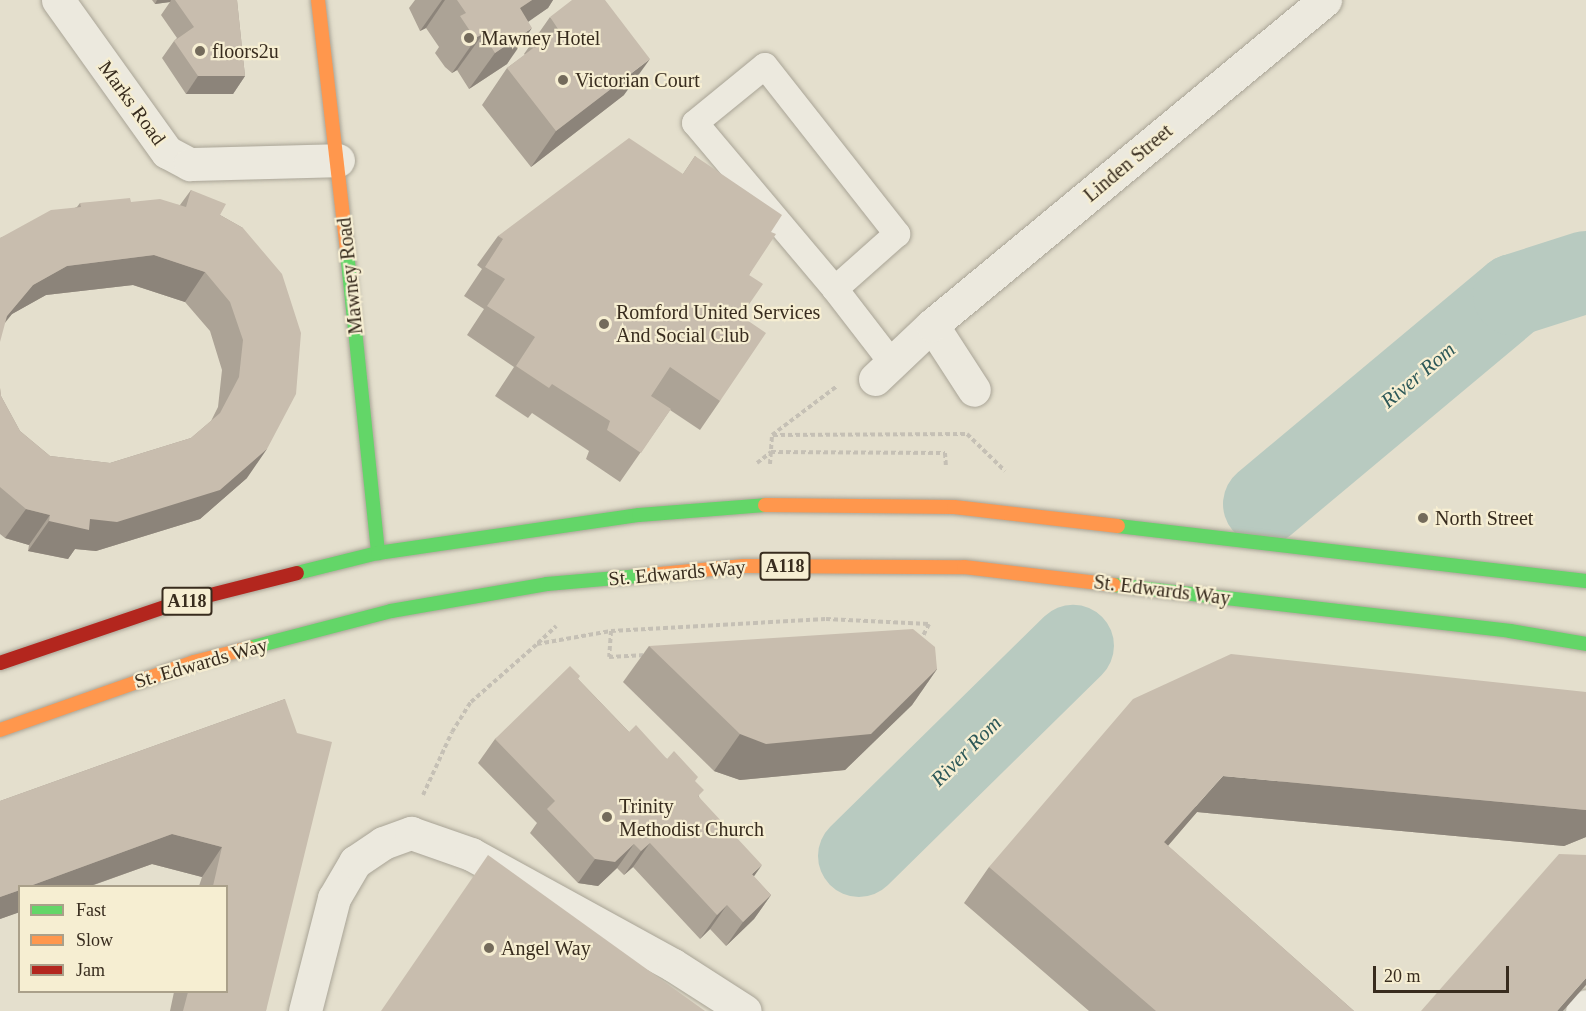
<!DOCTYPE html>
<html>
<head>
<meta charset="utf-8">
<style>
	body { margin:0 }
	#map { position:relative; width:1586px; height:1011px; overflow:hidden; background:#e4dfcd; font-family:"Times New Roman",serif }
	div>[style] { position:absolute }
	.river>* { height:82px; margin:-41px; padding:0 41px; transform-origin:41px; border-radius:41px; background:#b8cac0 }
	.path>* { height:4px; margin-top:-2px; transform-origin:0; background:repeating-linear-gradient(90deg,#c5c0b5 0 4.5px,transparent 0 7.5px) }
	.roads { filter:drop-shadow(0 0 2px #a9a496) drop-shadow(0 0 2px #a9a496) }
	.lane>* { height:26px; margin:-13px; padding:0 13px; transform-origin:13px; border-radius:13px; background:#ece9de }
	.street>* { height:33px; margin:-16.5px; padding:0 16.5px; transform-origin:16.5px; border-radius:16.5px; background:#ece9de }
	.fast>* { height:14px; margin:-7px; padding:0 7px; transform-origin:7px; border-radius:7px; background:#63d668 }
	.slow>* { height:14px; margin:-7px; padding:0 7px; transform-origin:7px; border-radius:7px; background:#ff974d }
	.jam>* { height:14px; margin:-7px; padding:0 7px; transform-origin:7px; border-radius:7px; background:#b3261e }
	.wall>* { inset:0; background:#aca396 }
	.shaded-wall>* { inset:0; background:#8c847a }
	.building>* { inset:0; background:#c8bdae }
	.dots>* { width:16px; height:16px; translate:-50% -50%; box-sizing:border-box; border:3px solid #f6eed2; border-radius:50% }
	span { translate:-50% -50%; white-space:nowrap; text-align:center; line-height:1.15; -webkit-text-stroke:4.5px #f6eed2; paint-order:stroke }
	.shield-label span { padding:2px 4px; background:#f6eed2; border:2px solid; border-radius:4px; -webkit-text-stroke-width:0 }
	.shield-label { font-size:18px; color:#382c1e; font-weight:700 }
	.poi-label { font-size:20px; color:#382c1e }
	.left { translate:0 -50%; text-align:left }
	.street-label { font-size:20px; color:#382c1e }
	.water-label { font-size:21px; color:#2d5858; font-style:italic }
	.legend { position:absolute; left:18px; top:885px; width:210px; height:108px; box-sizing:border-box; background:#f6eed2; border:2px solid #aaa08a; margin:0; padding:8px 10px; list-style:none; font-size:18px; color:#382c1e }
	.legend li { display:flex; align-items:center; gap:12px; height:30px }
	.legend b { width:30px; border:2px solid #aaa08a }
	.scale { position:absolute; left:1373px; top:966px; width:136px; height:27px; box-sizing:border-box; border:3px solid #382c1e; border-top:0; padding-left:8px; font-size:18px; line-height:21px; white-space:nowrap; color:#382c1e; -webkit-text-stroke:4px #f6eed2; paint-order:stroke }
</style>
</head>
<body>
<div id="map">
	<div class="river">
		<i style="left:1264px;top:504px;width:326px;rotate:-39.9deg"></i>
		<i style="left:1514px;top:295px;width:76px;rotate:-17.7deg"></i>
		<i style="left:859px;top:856px;width:300px;rotate:-44.5deg"></i>
	</div>
	<div class="path">
		<i style="left:773px;top:435px;width:194px;rotate:-0.3deg"></i>
		<i style="left:967px;top:434px;width:53px;rotate:44.2deg"></i>
		<i style="left:757px;top:463px;width:18px;rotate:-38deg"></i>
		<i style="left:771px;top:452px;width:174px;rotate:0.3deg"></i>
		<i style="left:945px;top:453px;width:14px;rotate:86deg"></i>
		<i style="left:770px;top:464px;width:29px;rotate:-86deg"></i>
		<i style="left:772px;top:435px;width:80px;rotate:-36.9deg"></i>
		<i style="left:611px;top:631px;width:26px;rotate:94deg"></i>
		<i style="left:609px;top:657px;width:37px;rotate:-3deg"></i>
		<i style="left:538px;top:643px;width:25px;rotate:-43deg"></i>
		<i style="left:423px;top:795px;width:69px;rotate:-65.3deg"></i>
		<i style="left:452px;top:732px;width:36px;rotate:-58deg"></i>
		<i style="left:471px;top:702px;width:88px;rotate:-41.3deg"></i>
		<i style="left:537px;top:644px;width:75px;rotate:-10deg"></i>
		<i style="left:611px;top:631px;width:215px;rotate:-3.2deg"></i>
		<i style="left:826px;top:619px;width:103px;rotate:2.8deg"></i>
		<i style="left:929px;top:624px;width:18px;rotate:117deg"></i>
	</div>
	<div class="roads">
		<div class="lane">
			<i style="left:835px;top:289px;width:217px;rotate:-130.1deg"></i>
			<i style="left:695px;top:123px;width:90px;rotate:-39.2deg"></i>
			<i style="left:765px;top:66px;width:214px;rotate:51.8deg"></i>
			<i style="left:897px;top:234px;width:83px;rotate:138.4deg"></i>
			<i style="left:835px;top:289px;width:93px;rotate:52.4deg"></i>
		</div>
		<div class="street">
			<i style="left:58px;top:0;width:187px;rotate:54.4deg"></i>
			<i style="left:167px;top:152px;width:26px;rotate:28deg"></i>
			<i style="left:190px;top:164px;width:148px;rotate:-1.5deg"></i>
			<i style="left:932px;top:325px;width:77px;rotate:57.1deg"></i>
			<i style="left:875px;top:379px;width:79px;rotate:-43.5deg"></i>
			<i style="left:932px;top:325px;width:510px;rotate:-39.59deg"></i>
			<i style="left:305px;top:1011px;width:117px;rotate:-75.6deg"></i>
			<i style="left:334px;top:898px;width:42px;rotate:-59.7deg"></i>
			<i style="left:355px;top:862px;width:34px;rotate:-34deg"></i>
			<i style="left:383px;top:843px;width:30px;rotate:-20deg"></i>
			<i style="left:411px;top:833px;width:64px;rotate:19.3deg"></i>
			<i style="left:471px;top:854px;width:230px;rotate:28.8deg"></i>
			<i style="left:673px;top:965px;width:85px;rotate:32.6deg"></i>
			<i style="left:1582px;top:1011px;width:6px;rotate:-51deg"></i>
		</div>
		<div class="fast">
			<i style="left:347px;top:252px;width:303px;rotate:84.1deg"></i>
			<i style="left:1118px;top:526px;width:471px;rotate:6.7deg"></i>
			<i style="left:297px;top:573px;width:83px;rotate:-13.9deg"></i>
			<i style="left:378px;top:553px;width:264px;rotate:-8.3deg"></i>
			<i style="left:639px;top:515px;width:126px;rotate:-4.5deg"></i>
			<i style="left:1114px;top:585px;width:399px;rotate:6.6deg"></i>
			<i style="left:1510px;top:631px;width:77px;rotate:9.7deg"></i>
			<i style="left:249px;top:648px;width:147px;rotate:-14.6deg"></i>
			<i style="left:391px;top:611px;width:158px;rotate:-9.8deg"></i>
			<i style="left:547px;top:584px;width:102px;rotate:-5deg"></i>
		</div>
		<div class="slow">
			<i style="left:318px;top:0;width:254px;rotate:83.4deg"></i>
			<i style="left:765px;top:505px;width:189px;rotate:0.6deg"></i>
			<i style="left:954px;top:507px;width:165px;rotate:6.6deg"></i>
			<i style="left:649px;top:575px;width:95px;rotate:-5.4deg"></i>
			<i style="left:744px;top:566px;width:220px;rotate:0.3deg"></i>
			<i style="left:964px;top:567px;width:151px;rotate:6.8deg"></i>
			<i style="left:0;top:730px;width:206px;rotate:-19.3deg"></i>
			<i style="left:194px;top:662px;width:57px;rotate:-14.3deg"></i>
		</div>
		<div class="jam">
			<i style="left:0;top:663px;width:176px;rotate:-18.8deg"></i>
			<i style="left:167px;top:606px;width:134px;rotate:-14.2deg"></i>
		</div>
	</div>
	<div class="wall">
		<i style="clip-path:polygon(152px 0,237px 0,245px 76px,233px 94px,186px 94px,162px 58px,174px 41px,177px 38px,161px 15px,170px 2px,155px 4px)"></i>
		<i style="clip-path:polygon(415px 0,553px 0,548px 8px,528px 21px,507px 64px,469px 89px,457px 70px,452px 73px,445px 67px,435px 53px,439px 47px,426px 28px,420px 31px,409px 8px)"></i>
		<i style="clip-path:polygon(550px 17px,624px 95px,531px 167px,482px 105px,507px 68px,525px 55px,524px 54px)"></i>
		<i style="clip-path:polygon(695px 156px,771px 232px,749px 275px,741px 316px,720px 401px,700px 430px,670px 410px,620px 482px,586px 459px,589px 451px,532px 413px,528px 418px,495px 396px,514px 367px,467px 335px,484px 309px,464px 296px,482px 269px,477px 265px,498px 236px,683px 174px)"></i>
		<i style="clip-path:polygon(191px 190px,220px 215px,243px 228px,247px 478px,200px 519px,96px 551px,75px 549px,68px 559px,28px 551px,29px 545px,5px 538px,0 534px,0 388px,1px 396px,20px 431px,50px 456px,110px 463px,191px 438px,211px 421px,218px 407px,222px 370px,210px 331px,185px 302px,133px 285px,46px 295px,12px 314px,5px 323px,0 238px,77px 207px,80px 203px,131px 202px,180px 205px)"></i>
		<i style="clip-path:polygon(649px 646px,937px 669px,912px 705px,845px 770px,740px 780px,714px 771px,623px 682px)"></i>
		<i style="clip-path:polygon(578px 679px,629px 732px,667px 759px,695px 782px,699px 797px,754px 877px,771px 895px,754px 919px,726px 946px,710px 929px,700px 939px,633px 867px,624px 875px,617px 868px,598px 886px,578px 883px,530px 833px,537px 823px,478px 763px,495px 739px)"></i>
		<i style="clip-path:polygon(1586px 692px,1586px 837px,1564px 846px,1197px 812px,1168px 846px,1354px 1011px,1089px 1011px,964px 903px,989px 867px)"></i>
		<i style="clip-path:polygon(285px 699px,266px 1011px,170px 1011px,174px 992px,226px 992px,226px 886px,199px 886px,202px 877px,152px 864px,0 919px,0 801px)"></i>
	</div>
	<div class="shaded-wall">
		<i style="clip-path:polygon(157px 0,171px 0,170px 2px,155px 4px)"></i>
		<i style="clip-path:polygon(442px 0,445px 0,426px 28px,420px 31px)"></i>
		<i style="clip-path:polygon(532px 0,553px 0,548px 8px,495px 45px,520px 8px)"></i>
		<i style="clip-path:polygon(532px 28px,507px 64px,469px 89px,495px 53px)"></i>
		<i style="clip-path:polygon(483px 34px,457px 70px,452px 73px,477px 37px)"></i>
		<i style="clip-path:polygon(650px 59px,624px 95px,531px 167px,556px 131px)"></i>
		<i style="clip-path:polygon(198px 76px,245px 76px,233px 94px,186px 94px)"></i>
		<i style="clip-path:polygon(154px 255px,205px 272px,185px 302px,133px 285px,46px 295px,12px 314px,0 328px,7px 316px,33px 285px,67px 266px)"></i>
		<i style="clip-path:polygon(267px 449px,247px 478px,200px 519px,96px 551px,75px 549px,68px 559px,28px 551px,49px 521px,90px 519px)"></i>
		<i style="clip-path:polygon(26px 509px,50px 515px,29px 545px,5px 538px)"></i>
		<i style="clip-path:polygon(937px 669px,912px 705px,845px 770px,740px 780px,714px 771px,740px 734px)"></i>
		<i style="clip-path:polygon(1223px 776px,1586px 810px,1586px 837px,1564px 846px,1197px 812px,1139px 879px,1164px 842px)"></i>
		<i style="clip-path:polygon(172px 834px,222px 847px,202px 877px,152px 864px,90px 886px,30px 886px)"></i>
		<i style="clip-path:polygon(650px 843px,633px 867px,624px 875px,641px 851px)"></i>
		<i style="clip-path:polygon(634px 844px,617px 868px,598px 886px,578px 883px,595px 859px)"></i>
		<i style="clip-path:polygon(762px 865px,745px 889px,752px 874px)"></i>
		<i style="clip-path:polygon(20px 890px,20px 912px,0 919px,0 897px)"></i>
		<i style="clip-path:polygon(771px 895px,754px 919px,726px 946px,743px 922px)"></i>
		<i style="clip-path:polygon(727px 905px,710px 929px,700px 939px,717px 915px)"></i>
		<i style="clip-path:polygon(1586px 978px,1586px 985px,1563px 1011px,1557px 1011px)"></i>
	</div>
	<div class="building">
		<i style="clip-path:polygon(175px 0,237px 0,245px 76px,198px 76px,174px 41px,194px 27px)"></i>
		<i style="clip-path:polygon(457px 0,532px 0,520px 8px,532px 28px,495px 53px,483px 34px,477px 37px,470px 31px,460px 16px,466px 13px)"></i>
		<i style="clip-path:polygon(572px 0,605px 0,650px 59px,556px 131px,507px 68px,558px 29px,550px 17px)"></i>
		<i style="clip-path:polygon(629px 138px,683px 174px,695px 156px,782px 215px,771px 232px,776px 234px,749px 275px,763px 284px,741px 316px,766px 333px,720px 401px,670px 367px,651px 396px,671px 409px,641px 453px,607px 430px,610px 421px,552px 384px,549px 388px,516px 366px,535px 337px,487px 306px,505px 279px,485px 267px,503px 239px,498px 236px)"></i>
		<i style="clip-path:polygon(191px 190px,226px 204px,220px 215px,243px 228px,282px 274px,301px 333px,296px 394px,267px 449px,220px 490px,117px 522px,90px 519px,89px 530px,49px 521px,50px 515px,26px 509px,0 487px,0 388px,1px 396px,20px 431px,50px 456px,110px 463px,191px 438px,220px 413px,239px 377px,243px 340px,230px 302px,205px 272px,154px 255px,67px 266px,33px 285px,7px 316px,0 342px,0 238px,51px 210px,81px 207px,80px 203px,130px 198px,131px 202px,160px 199px,186px 207px)"></i>
		<i style="clip-path:polygon(913px 629px,935px 647px,937px 669px,871px 734px,766px 744px,740px 734px,649px 646px)"></i>
		<i style="clip-path:polygon(1231px 654px,1586px 692px,1586px 810px,1223px 776px,1164px 842px,1354px 1011px,1156px 1011px,989px 867px,1133px 699px)"></i>
		<i style="clip-path:polygon(570px 666px,580px 676px,578px 679px,629px 732px,636px 725px,667px 759px,674px 751px,698px 777px,695px 781px,704px 790px,698px 796px,762px 865px,752px 874px,771px 895px,743px 922px,727px 905px,717px 915px,650px 843px,641px 851px,634px 844px,615px 862px,595px 859px,547px 809px,555px 801px,495px 739px)"></i>
		<i style="clip-path:polygon(285px 699px,297px 733px,332px 742px,266px 1011px,183px 1011px,188px 992px,226px 992px,226px 886px,213px 886px,222px 847px,172px 834px,30px 886px,20px 886px,20px 890px,0 897px,0 801px)"></i>
		<i style="clip-path:polygon(1559px 854px,1586px 855px,1586px 978px,1557px 1011px,1421px 1011px)"></i>
		<i style="clip-path:polygon(488px 855px,705px 1011px,381px 1011px)"></i>
	</div>
	<div class="dots">
		<i style="left:469px;top:38px;background:#746b5b"></i>
		<i style="left:200px;top:51px;background:#746b5b"></i>
		<i style="left:563px;top:80px;background:#746b5b"></i>
		<i style="left:604px;top:324px;background:#746b5b"></i>
		<i style="left:1423px;top:518px;background:#746b5b"></i>
		<i style="left:607px;top:817px;background:#746b5b"></i>
		<i style="left:489px;top:948px;background:#746b5b"></i>
	</div>
	<div class="shield-label">
		<span style="left:785px;top:566px">A118</span>
		<span style="left:187px;top:601px">A118</span>
	</div>
	<div class="poi-label">
		<span class="left" style="left:481px;top:38px">Mawney Hotel</span>
		<span class="left" style="left:212px;top:51px">floors2u</span>
		<span class="left" style="left:575px;top:80px">Victorian Court</span>
		<span class="left" style="left:616px;top:324px">Romford United Services<br>And Social Club</span>
		<span class="left" style="left:1435px;top:518px">North Street</span>
		<span class="left" style="left:619px;top:818px">Trinity<br>Methodist Church</span>
		<span class="left" style="left:501px;top:948px">Angel Way</span>
	</div>
	<div class="street-label">
		<span style="left:132px;top:103px;rotate:54deg">Marks Road</span>
		<span style="left:1128px;top:163px;rotate:-40deg">Linden Street</span>
		<span style="left:350px;top:276px;rotate:-96deg">Mawney Road</span>
		<span style="left:677px;top:573px;rotate:-5deg">St. Edwards Way</span>
		<span style="left:1162px;top:590px;rotate:7deg">St. Edwards Way</span>
		<span style="left:201px;top:663px;rotate:-16deg">St. Edwards Way</span>
	</div>
	<div class="water-label">
		<span style="left:1418px;top:375px;rotate:-40deg">River Rom</span>
		<span style="left:966px;top:751px;rotate:-45deg">River Rom</span>
	</div>
	<ul class="legend">
	<li><b style="height:8px;background:#63d668"></b>Fast</li>
	<li><b style="height:8px;background:#ff974d"></b>Slow</li>
	<li><b style="height:8px;background:#b3261e"></b>Jam</li>
	</ul>
	<div class="scale">20 m</div>
</div>
</body>
</html>
